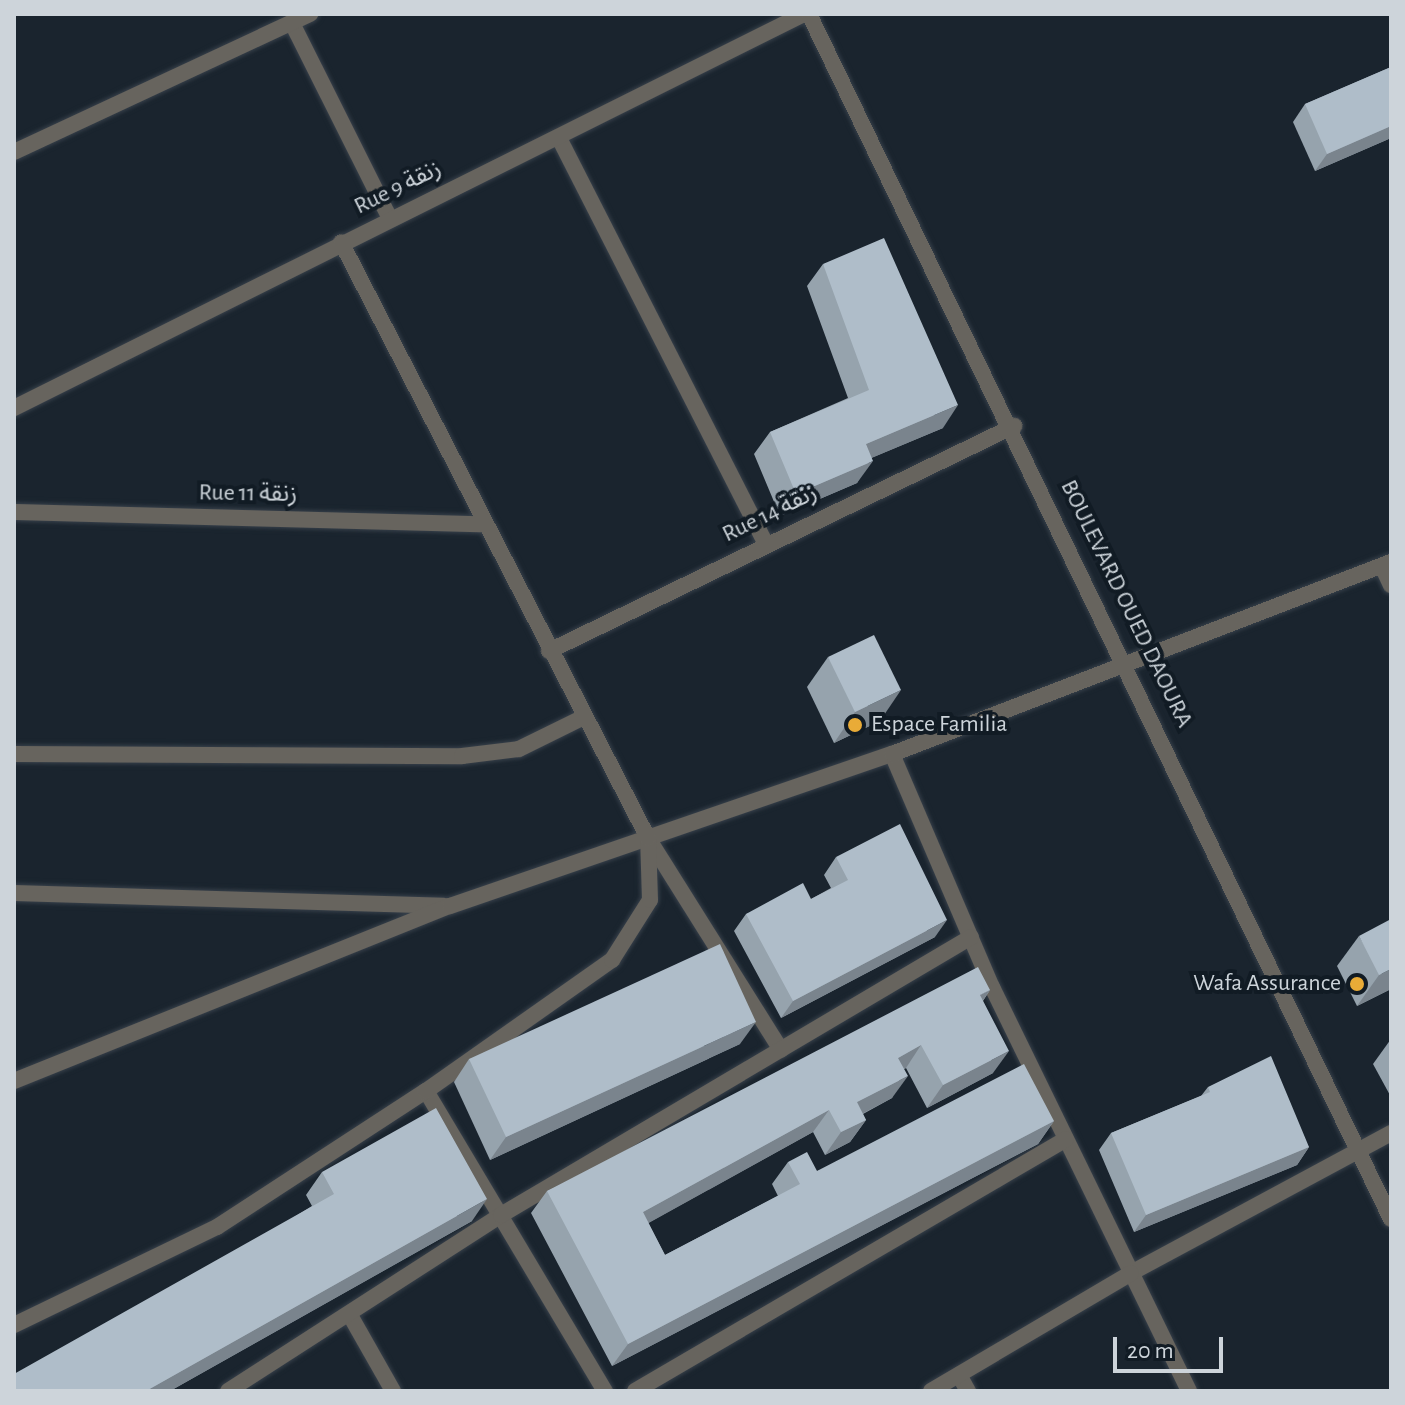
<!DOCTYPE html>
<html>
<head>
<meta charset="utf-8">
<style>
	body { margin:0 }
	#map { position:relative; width:1405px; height:1405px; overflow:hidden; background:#1a242e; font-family:"Alegreya Sans","Noto Sans Arabic",sans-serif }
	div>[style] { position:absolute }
	.roads { filter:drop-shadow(0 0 2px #37404a) drop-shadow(0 0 2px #37404a) }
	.pedestrian>* { height:16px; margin:-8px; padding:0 8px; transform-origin:8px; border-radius:8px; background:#67645e }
	.minor>* { height:16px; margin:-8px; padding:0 8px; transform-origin:8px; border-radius:8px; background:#67645e }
	.tertiary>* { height:16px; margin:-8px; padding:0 8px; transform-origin:8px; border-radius:8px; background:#67645e }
	.wall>* { inset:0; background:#96a3ad }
	.shaded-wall>* { inset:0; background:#7a848d }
	.building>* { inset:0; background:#afbdc9 }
	.dots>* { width:22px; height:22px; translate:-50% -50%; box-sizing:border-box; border:4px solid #111b24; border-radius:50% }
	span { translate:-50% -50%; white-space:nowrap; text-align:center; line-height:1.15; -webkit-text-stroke:8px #111b24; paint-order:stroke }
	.street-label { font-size:24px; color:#cdd4da }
	.poi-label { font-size:24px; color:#cdd4da }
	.left { translate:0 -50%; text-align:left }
	.right { translate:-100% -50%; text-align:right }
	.frame { position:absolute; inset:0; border:16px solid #cdd4da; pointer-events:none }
	.scale { position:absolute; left:1113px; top:1337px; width:110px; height:36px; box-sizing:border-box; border:4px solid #cdd4da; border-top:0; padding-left:10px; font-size:24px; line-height:28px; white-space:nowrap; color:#cdd4da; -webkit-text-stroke:6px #111b24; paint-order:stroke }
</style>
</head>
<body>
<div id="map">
	<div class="roads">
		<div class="pedestrian">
			<i style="left:648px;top:838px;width:250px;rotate:57.9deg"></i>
			<i style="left:1131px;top:1273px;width:295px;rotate:-28.3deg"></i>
		</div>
		<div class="minor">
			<i style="left:292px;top:23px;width:219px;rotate:63.4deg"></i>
			<i style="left:559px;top:138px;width:453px;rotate:63deg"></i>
			<i style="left:14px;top:152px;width:327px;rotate:-25deg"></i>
			<i style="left:14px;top:408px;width:883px;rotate:-26.51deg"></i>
			<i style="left:14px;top:512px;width:467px;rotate:1.5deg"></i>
			<i style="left:1382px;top:566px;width:21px;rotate:65deg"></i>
			<i style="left:549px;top:651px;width:517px;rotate:-25.82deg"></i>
			<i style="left:14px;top:754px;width:448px;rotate:0.3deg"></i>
			<i style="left:462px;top:756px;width:57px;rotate:-7deg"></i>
			<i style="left:519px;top:749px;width:72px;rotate:-26.2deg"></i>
			<i style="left:892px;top:754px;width:254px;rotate:66.8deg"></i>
			<i style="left:992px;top:987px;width:449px;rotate:64deg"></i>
			<i style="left:14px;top:893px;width:430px;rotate:1.7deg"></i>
			<i style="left:14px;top:1081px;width:470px;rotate:-21.9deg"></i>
			<i style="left:450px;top:906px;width:467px;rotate:-19deg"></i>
			<i style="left:892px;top:754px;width:535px;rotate:-21.05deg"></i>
			<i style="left:426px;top:1091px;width:349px;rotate:59.2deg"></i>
			<i style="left:351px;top:1317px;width:85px;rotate:60.4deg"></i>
			<i style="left:14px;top:1325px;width:225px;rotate:-25.8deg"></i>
			<i style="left:217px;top:1227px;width:249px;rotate:-33.1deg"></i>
			<i style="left:426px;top:1091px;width:228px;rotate:-35.2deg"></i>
			<i style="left:612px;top:960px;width:71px;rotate:-57.7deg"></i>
			<i style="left:650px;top:900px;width:62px;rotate:-91.8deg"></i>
			<i style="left:648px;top:838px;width:670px;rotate:-117.25deg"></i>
			<i style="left:959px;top:1375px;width:18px;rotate:61deg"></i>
			<i style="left:228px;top:1391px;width:325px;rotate:-32.8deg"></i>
			<i style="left:501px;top:1215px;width:546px;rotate:-30.6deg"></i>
			<i style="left:635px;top:1391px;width:499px;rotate:-30.3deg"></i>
			<i style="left:931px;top:1391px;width:232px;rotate:-30.5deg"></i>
		</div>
		<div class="tertiary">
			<i style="left:809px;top:14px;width:1338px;rotate:64.22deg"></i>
		</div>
	</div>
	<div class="wall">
		<i style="clip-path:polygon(1391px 67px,1391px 138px,1315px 171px,1293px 122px,1305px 104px)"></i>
		<i style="clip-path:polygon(823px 264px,943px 428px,871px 458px,857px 483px,780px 516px,754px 454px,770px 432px,848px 398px,807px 286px)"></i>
		<i style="clip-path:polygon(828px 657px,880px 721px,834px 743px,807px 687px)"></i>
		<i style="clip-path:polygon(836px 857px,935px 937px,781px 1018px,734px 931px,746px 914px,811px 899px,831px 888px,824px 875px)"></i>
		<i style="clip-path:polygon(1359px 936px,1391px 989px,1357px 1006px,1337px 966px)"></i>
		<i style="clip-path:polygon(990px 990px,983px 1001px,993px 1073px,927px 1108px,906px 1068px,904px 1069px,892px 1098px,863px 1114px,866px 1120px,850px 1142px,825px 1155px,813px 1132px,648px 1223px,665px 1255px,778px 1196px,772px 1184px,788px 1162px,817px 1171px,1054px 1121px,1038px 1144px,612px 1366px,531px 1213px,547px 1191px)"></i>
		<i style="clip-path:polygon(1391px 1039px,1391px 1097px,1373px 1064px)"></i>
		<i style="clip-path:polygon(740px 1044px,490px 1160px,454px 1082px,469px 1059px)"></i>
		<i style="clip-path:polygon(1208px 1087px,1309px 1147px,1297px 1165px,1134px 1232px,1099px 1150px,1111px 1133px,1201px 1096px)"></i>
		<i style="clip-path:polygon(322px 1172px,472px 1221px,170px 1391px,14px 1391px,312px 1206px,306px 1195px)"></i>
	</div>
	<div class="shaded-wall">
		<i style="clip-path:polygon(1391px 126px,1391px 138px,1315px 171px,1327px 154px)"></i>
		<i style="clip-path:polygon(958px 405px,943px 428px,850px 467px,866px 444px)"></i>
		<i style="clip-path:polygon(873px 461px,857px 483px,780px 516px,796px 494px)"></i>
		<i style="clip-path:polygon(901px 690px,880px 721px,834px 743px,855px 712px)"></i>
		<i style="clip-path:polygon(947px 920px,935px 937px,781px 1018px,793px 1001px)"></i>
		<i style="clip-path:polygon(1391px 969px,1391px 989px,1357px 1006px,1379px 975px)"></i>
		<i style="clip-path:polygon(990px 990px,975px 1012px,980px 995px)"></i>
		<i style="clip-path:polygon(756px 1022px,740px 1044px,490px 1160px,506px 1137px)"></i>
		<i style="clip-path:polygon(921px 1045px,906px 1068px,882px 1080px,898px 1058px)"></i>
		<i style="clip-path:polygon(1009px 1051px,993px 1073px,927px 1108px,943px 1085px)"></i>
		<i style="clip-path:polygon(908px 1076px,892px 1098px,841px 1125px,857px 1102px)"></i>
		<i style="clip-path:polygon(829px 1110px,813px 1132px,627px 1235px,643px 1212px)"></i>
		<i style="clip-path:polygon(866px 1120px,850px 1142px,825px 1155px,841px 1132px)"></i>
		<i style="clip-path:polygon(1054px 1121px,1038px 1144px,612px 1366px,628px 1344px)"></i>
		<i style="clip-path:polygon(1309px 1147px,1297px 1165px,1134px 1232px,1146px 1215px)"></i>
		<i style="clip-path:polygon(487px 1199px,472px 1221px,170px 1391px,146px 1391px)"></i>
	</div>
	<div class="building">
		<i style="clip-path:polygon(1391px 67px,1391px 126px,1327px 154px,1305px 104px)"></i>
		<i style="clip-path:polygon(884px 238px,958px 405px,866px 444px,873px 461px,796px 494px,770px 432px,869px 390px,823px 264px)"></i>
		<i style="clip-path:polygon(874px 635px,901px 690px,855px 712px,828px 657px)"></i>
		<i style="clip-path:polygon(900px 824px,947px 920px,793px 1001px,746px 914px,803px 883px,811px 899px,848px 880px,836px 857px)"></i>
		<i style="clip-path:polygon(1391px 919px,1391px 969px,1379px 975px,1359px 936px)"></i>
		<i style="clip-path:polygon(720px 944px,756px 1022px,506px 1137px,469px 1059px)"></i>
		<i style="clip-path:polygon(978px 967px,990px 990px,980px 995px,1009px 1051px,943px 1085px,921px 1045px,898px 1058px,908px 1076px,857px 1102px,866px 1120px,841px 1132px,829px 1110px,643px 1212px,665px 1255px,800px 1184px,788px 1162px,807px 1152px,817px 1171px,1024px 1064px,1054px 1121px,628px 1344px,547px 1191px)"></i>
		<i style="clip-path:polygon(1271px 1056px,1309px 1147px,1146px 1215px,1111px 1133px,1210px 1092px,1208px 1087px)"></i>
		<i style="clip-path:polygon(436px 1108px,487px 1199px,146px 1391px,14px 1391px,14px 1374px,334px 1194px,322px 1172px)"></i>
	</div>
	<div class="dots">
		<i style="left:855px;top:725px;background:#e9ab37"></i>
		<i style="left:1357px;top:984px;background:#e9ab37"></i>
	</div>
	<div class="street-label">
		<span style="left:398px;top:188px;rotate:-26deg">Rue 9 زنقة</span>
		<span style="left:248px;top:494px;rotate:1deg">Rue 11 زنقة</span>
		<span style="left:770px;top:514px;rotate:-26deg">Rue 14 زنقة</span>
		<span style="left:1126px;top:604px;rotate:64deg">BOULEVARD OUED DAOURA</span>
	</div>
	<div class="poi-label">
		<span class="left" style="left:871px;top:725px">Espace Familia</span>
		<span class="right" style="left:1341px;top:984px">Wafa Assurance</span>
	</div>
	<div class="frame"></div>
	<div class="scale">20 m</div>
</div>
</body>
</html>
